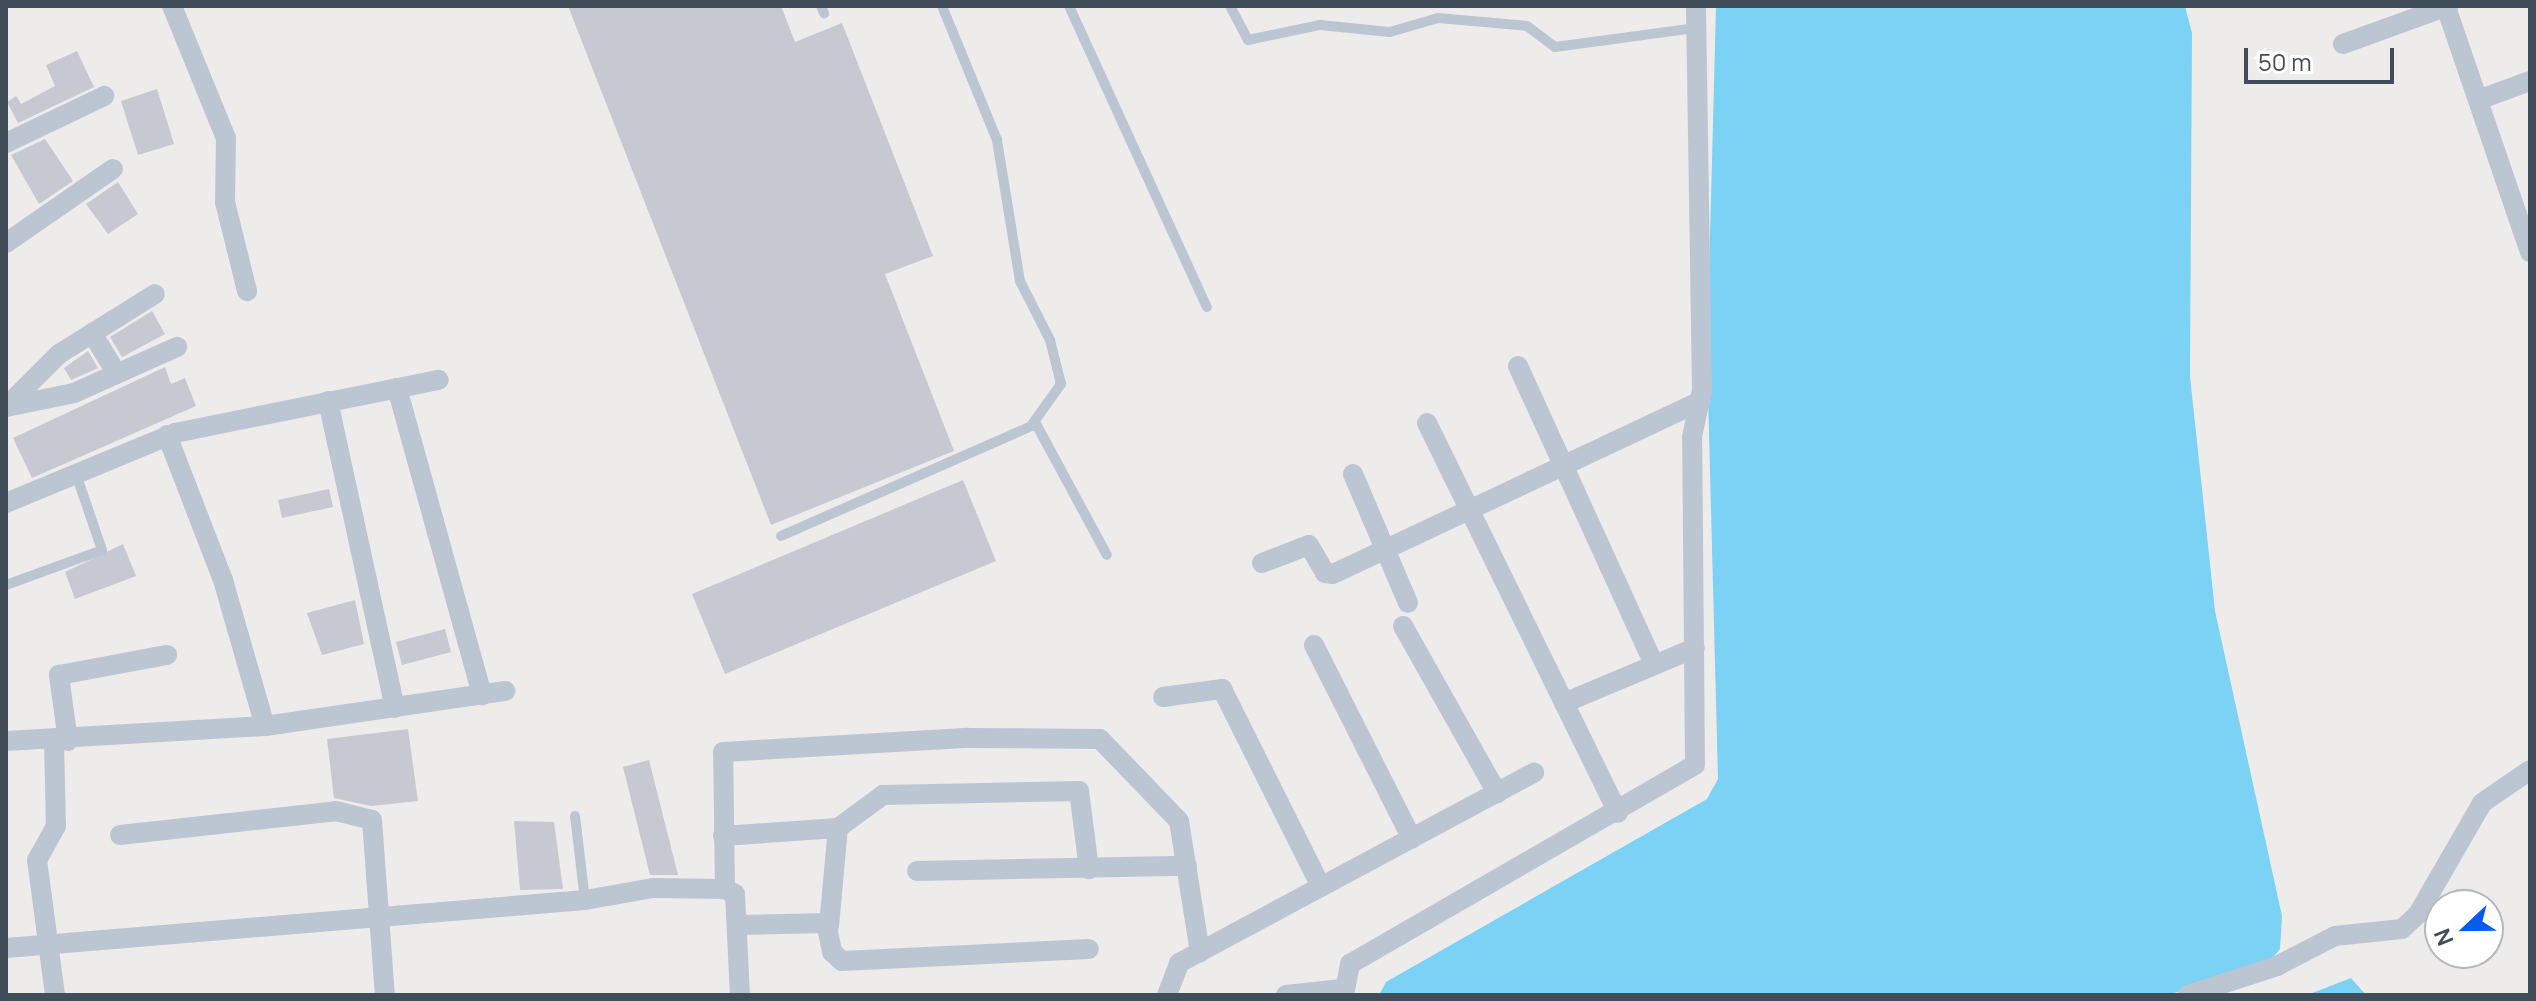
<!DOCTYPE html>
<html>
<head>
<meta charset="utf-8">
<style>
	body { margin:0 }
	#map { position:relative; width:2536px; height:1001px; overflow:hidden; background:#eeebeb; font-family:Manrope,sans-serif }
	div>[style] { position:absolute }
	.water>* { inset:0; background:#7bd2f4 }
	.building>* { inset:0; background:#c6c9d2 }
	.lane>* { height:10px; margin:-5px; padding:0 5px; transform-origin:5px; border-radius:5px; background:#bcc6d3 }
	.street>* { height:20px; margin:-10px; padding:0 10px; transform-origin:10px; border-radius:10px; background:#bcc6d3 }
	span { translate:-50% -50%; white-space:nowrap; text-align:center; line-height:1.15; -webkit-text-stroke:8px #fff; paint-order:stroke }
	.frame { position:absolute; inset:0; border:8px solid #424d5a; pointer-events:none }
	.north { position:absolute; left:2424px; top:889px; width:80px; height:80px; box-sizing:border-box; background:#fff; border:2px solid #b3b8bd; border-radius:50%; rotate:248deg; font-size:22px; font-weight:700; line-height:32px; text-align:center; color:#424d5a }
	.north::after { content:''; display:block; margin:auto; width:28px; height:36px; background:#085beb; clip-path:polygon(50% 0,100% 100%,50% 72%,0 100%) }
	.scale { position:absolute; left:2244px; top:48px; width:150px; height:36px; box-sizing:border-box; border:4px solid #424d5a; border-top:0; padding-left:10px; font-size:24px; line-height:28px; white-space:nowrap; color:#424d5a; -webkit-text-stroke:6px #fff; paint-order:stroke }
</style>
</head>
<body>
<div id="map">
	<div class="water">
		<i style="clip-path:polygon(1716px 6px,2185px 6px,2192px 33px,2190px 376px,2215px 611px,2282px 916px,2280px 949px,2265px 967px,2167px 995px,1379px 995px,1386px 982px,1707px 799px,1718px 779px,1707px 355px)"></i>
		<i style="clip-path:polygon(2351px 978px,2366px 995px,2307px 995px)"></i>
	</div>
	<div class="building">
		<i style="clip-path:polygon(568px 6px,781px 6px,795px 42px,842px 23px,933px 256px,885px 274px,954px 451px,771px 525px)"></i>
		<i style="clip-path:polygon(77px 51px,94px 87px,18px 123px,7px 102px,16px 96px,21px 104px,55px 86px,46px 65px)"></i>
		<i style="clip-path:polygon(157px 89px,174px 144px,138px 155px,121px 101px)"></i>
		<i style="clip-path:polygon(45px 139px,73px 181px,39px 204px,11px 155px)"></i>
		<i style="clip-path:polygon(118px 182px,138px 214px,108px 234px,86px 204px)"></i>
		<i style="clip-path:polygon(152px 311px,165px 334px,122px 357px,110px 337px)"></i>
		<i style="clip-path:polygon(88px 351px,98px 368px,71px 380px,64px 368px)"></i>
		<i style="clip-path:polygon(165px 367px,171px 384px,185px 378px,196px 406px,32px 478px,13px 438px)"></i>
		<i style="clip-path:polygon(963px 480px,996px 561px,725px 674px,692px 594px)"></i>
		<i style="clip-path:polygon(329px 489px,333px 507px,282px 518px,278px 500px)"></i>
		<i style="clip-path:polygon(123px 544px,136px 576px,75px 599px,65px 572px)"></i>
		<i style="clip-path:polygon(355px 600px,364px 644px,322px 655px,307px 613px)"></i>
		<i style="clip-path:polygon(445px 629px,451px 652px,402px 665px,396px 642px)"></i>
		<i style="clip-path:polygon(408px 729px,418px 801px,371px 806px,334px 798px,327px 739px)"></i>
		<i style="clip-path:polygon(649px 760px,678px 875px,650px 875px,623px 767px)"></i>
		<i style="clip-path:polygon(514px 821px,554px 822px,563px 889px,520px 890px)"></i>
	</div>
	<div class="lane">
		<i style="left:821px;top:6px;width:8px;rotate:67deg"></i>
		<i style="left:1069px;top:6px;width:331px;rotate:65.4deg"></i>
		<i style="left:1230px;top:6px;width:38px;rotate:62deg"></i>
		<i style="left:1248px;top:40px;width:74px;rotate:-11.8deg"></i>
		<i style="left:1320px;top:25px;width:70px;rotate:5.7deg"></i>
		<i style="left:1390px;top:32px;width:50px;rotate:-16.3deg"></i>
		<i style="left:1438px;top:18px;width:89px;rotate:5.1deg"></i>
		<i style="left:1527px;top:26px;width:35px;rotate:37deg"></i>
		<i style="left:1555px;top:47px;width:141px;rotate:-7.7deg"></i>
		<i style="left:1035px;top:422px;width:151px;rotate:61.6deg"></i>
		<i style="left:781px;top:536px;width:273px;rotate:-23.7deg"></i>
		<i style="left:1031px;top:426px;width:52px;rotate:-54.5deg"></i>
		<i style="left:1061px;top:384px;width:45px;rotate:-104deg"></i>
		<i style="left:1050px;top:340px;width:66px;rotate:-117deg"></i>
		<i style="left:1020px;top:281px;width:143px;rotate:-99.3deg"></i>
		<i style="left:997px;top:140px;width:145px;rotate:-112.3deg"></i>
		<i style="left:6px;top:585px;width:102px;rotate:-20deg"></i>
		<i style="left:102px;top:550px;width:80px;rotate:-108.9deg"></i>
		<i style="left:575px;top:816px;width:85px;rotate:83.2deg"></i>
	</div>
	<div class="street">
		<i style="left:172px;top:6px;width:143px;rotate:67.8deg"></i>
		<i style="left:226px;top:138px;width:64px;rotate:90.9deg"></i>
		<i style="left:225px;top:202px;width:92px;rotate:76.1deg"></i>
		<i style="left:2446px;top:7px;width:259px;rotate:71.1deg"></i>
		<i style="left:2343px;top:44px;width:112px;rotate:-19.9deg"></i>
		<i style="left:2478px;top:100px;width:55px;rotate:-20.1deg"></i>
		<i style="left:6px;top:143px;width:109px;rotate:-25.6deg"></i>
		<i style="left:6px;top:243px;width:130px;rotate:-34.7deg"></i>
		<i style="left:92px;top:333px;width:48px;rotate:58.6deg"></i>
		<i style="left:1518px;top:366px;width:328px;rotate:65.5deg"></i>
		<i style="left:397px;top:388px;width:319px;rotate:74.5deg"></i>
		<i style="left:328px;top:401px;width:314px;rotate:77.7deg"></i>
		<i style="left:6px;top:407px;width:75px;rotate:-45deg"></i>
		<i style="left:59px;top:354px;width:113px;rotate:-32deg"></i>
		<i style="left:6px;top:407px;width:69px;rotate:-11.6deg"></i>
		<i style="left:74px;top:393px;width:113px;rotate:-24.1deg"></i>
		<i style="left:1427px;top:423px;width:434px;rotate:63.9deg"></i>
		<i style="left:167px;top:435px;width:155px;rotate:68.9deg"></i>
		<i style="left:223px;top:580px;width:152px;rotate:74deg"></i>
		<i style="left:1353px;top:474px;width:140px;rotate:66.9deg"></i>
		<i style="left:6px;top:503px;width:183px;rotate:-22.5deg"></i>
		<i style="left:175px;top:433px;width:269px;rotate:-11.4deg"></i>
		<i style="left:1262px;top:563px;width:50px;rotate:-21deg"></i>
		<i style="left:1309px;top:545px;width:32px;rotate:60deg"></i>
		<i style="left:1325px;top:573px;width:8px;rotate:7deg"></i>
		<i style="left:1333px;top:574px;width:406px;rotate:-25.2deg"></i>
		<i style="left:1403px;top:626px;width:192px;rotate:60.6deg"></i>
		<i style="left:1314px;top:645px;width:217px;rotate:63.2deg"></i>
		<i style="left:1163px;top:697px;width:60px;rotate:-7.7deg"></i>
		<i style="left:1222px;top:689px;width:221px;rotate:63.4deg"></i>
		<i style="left:1564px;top:703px;width:142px;rotate:-22.8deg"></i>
		<i style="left:6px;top:741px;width:259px;rotate:-3.3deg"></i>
		<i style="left:265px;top:726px;width:243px;rotate:-8.3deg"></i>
		<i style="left:54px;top:741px;width:85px;rotate:88.7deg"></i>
		<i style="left:56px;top:826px;width:39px;rotate:119deg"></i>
		<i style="left:37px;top:860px;width:136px;rotate:82.4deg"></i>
		<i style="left:68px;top:741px;width:67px;rotate:-97.8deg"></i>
		<i style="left:59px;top:675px;width:110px;rotate:-10.5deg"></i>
		<i style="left:120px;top:835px;width:217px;rotate:-6.3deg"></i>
		<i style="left:336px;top:811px;width:37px;rotate:14deg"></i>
		<i style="left:372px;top:820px;width:175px;rotate:85.8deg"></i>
		<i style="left:723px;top:836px;width:115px;rotate:-4deg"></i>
		<i style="left:838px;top:828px;width:56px;rotate:-36.3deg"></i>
		<i style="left:883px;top:795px;width:196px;rotate:-1.2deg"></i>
		<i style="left:1079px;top:791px;width:79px;rotate:82.7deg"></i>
		<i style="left:917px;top:871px;width:270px;rotate:-1.1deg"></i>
		<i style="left:725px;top:889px;width:137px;rotate:-90.8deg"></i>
		<i style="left:723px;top:752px;width:246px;rotate:-3.3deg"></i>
		<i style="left:969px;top:738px;width:131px;rotate:0.4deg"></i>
		<i style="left:1100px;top:739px;width:114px;rotate:46.1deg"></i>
		<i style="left:1179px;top:821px;width:133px;rotate:80.9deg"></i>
		<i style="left:737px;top:925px;width:89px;rotate:-1.3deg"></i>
		<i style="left:826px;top:923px;width:30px;rotate:78deg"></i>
		<i style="left:832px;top:952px;width:13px;rotate:42deg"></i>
		<i style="left:842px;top:961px;width:247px;rotate:-2.8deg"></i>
		<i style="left:829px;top:926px;width:98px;rotate:-84.8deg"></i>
		<i style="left:6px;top:948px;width:581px;rotate:-4.74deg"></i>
		<i style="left:585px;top:900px;width:69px;rotate:-10deg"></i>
		<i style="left:653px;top:888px;width:72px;rotate:0.8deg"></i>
		<i style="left:725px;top:889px;width:11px;rotate:27deg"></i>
		<i style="left:735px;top:894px;width:101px;rotate:87.2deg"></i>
		<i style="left:1167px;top:995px;width:34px;rotate:-69deg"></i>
		<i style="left:1179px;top:963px;width:403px;rotate:-28.2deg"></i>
		<i style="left:1286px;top:995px;width:56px;rotate:-6.1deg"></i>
		<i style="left:1344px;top:995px;width:32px;rotate:-79deg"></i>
		<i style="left:1350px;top:964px;width:398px;rotate:-30deg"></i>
		<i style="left:1695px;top:765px;width:328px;rotate:-90.5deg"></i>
		<i style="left:1692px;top:437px;width:48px;rotate:-78deg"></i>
		<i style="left:1702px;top:390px;width:384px;rotate:-90.9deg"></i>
		<i style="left:2188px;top:995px;width:94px;rotate:-18deg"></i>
		<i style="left:2277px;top:966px;width:65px;rotate:-27.3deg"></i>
		<i style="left:2335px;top:936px;width:67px;rotate:-6deg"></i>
		<i style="left:2402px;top:929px;width:22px;rotate:-43deg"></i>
		<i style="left:2418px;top:914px;width:128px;rotate:-60deg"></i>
		<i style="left:2482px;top:803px;width:58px;rotate:-34.5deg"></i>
	</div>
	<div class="frame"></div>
	<div class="north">N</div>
	<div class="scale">50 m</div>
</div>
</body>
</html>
